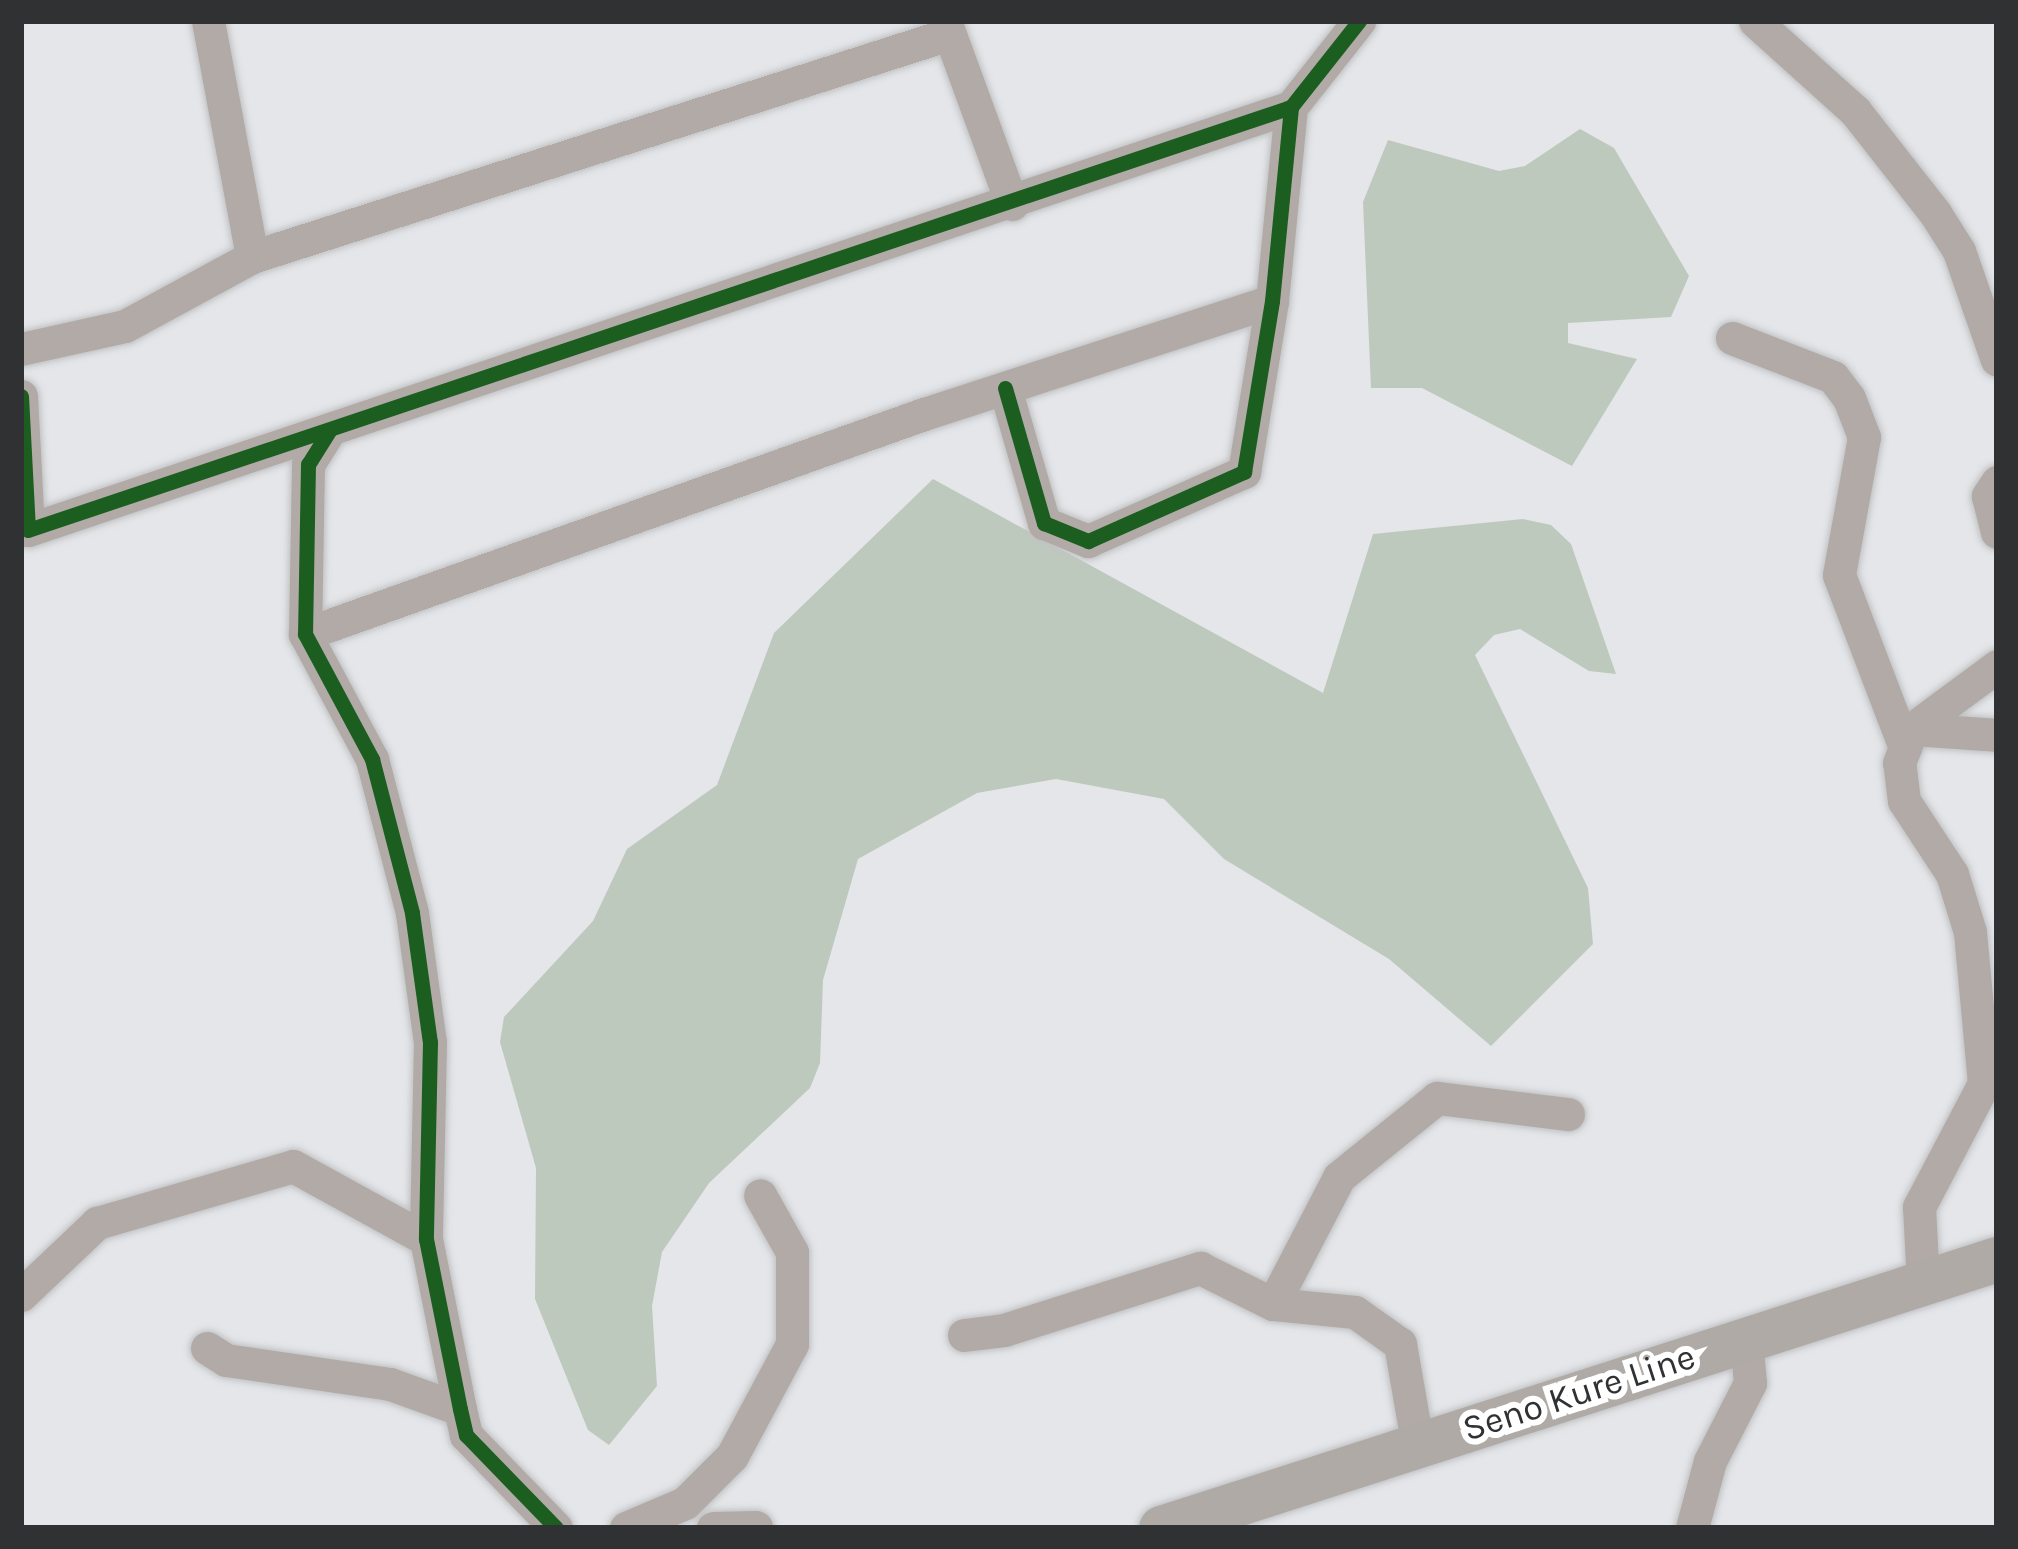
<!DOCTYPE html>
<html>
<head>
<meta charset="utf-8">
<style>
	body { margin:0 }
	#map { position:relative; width:2018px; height:1549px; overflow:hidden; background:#e4e6e9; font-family:Karla,sans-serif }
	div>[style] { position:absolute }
	.forest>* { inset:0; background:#bec9bd }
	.roads { filter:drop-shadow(0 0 3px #c1c2c4) drop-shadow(0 0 3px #c1c2c4) }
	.minor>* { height:33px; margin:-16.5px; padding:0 16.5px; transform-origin:16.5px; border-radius:16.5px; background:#b1aaa7 }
	.secondary>* { height:45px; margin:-22.5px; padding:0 22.5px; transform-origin:22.5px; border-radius:22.5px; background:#b0aaa6 }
	.cycleway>* { height:15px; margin:-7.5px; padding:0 7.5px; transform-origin:7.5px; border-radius:7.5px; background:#1b5e20 }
	span { translate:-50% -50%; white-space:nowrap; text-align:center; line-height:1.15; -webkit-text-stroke:12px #fff; paint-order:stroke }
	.street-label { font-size:36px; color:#303133 }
	.frame { position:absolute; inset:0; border:24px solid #303133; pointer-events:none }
</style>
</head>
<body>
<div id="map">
	<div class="forest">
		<i style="clip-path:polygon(1580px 129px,1614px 148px,1689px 276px,1671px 317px,1568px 323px,1568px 343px,1637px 359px,1572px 466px,1422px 388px,1371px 388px,1363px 202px,1388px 140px,1499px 171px,1525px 166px)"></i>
		<i style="clip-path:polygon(933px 479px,1323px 693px,1373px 534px,1523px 519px,1551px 525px,1571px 544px,1616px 674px,1589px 671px,1520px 629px,1494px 635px,1475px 655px,1588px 888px,1593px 944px,1491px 1046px,1389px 959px,1224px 859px,1164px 799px,1056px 779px,977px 793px,858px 859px,823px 980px,820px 1063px,810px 1088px,709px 1183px,662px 1252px,652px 1306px,657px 1386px,609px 1445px,588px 1430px,535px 1299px,536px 1168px,500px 1042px,504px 1017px,593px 921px,627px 849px,717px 785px,774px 633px)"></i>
	</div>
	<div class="roads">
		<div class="minor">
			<i style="left:208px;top:21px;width:240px;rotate:79.4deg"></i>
			<i style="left:945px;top:21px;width:195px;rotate:69.9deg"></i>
			<i style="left:1755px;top:21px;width:135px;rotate:42deg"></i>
			<i style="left:1855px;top:111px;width:130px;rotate:51.9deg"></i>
			<i style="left:1935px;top:213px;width:45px;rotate:57.7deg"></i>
			<i style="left:1959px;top:251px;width:115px;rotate:70.8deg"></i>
			<i style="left:1732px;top:338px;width:108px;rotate:21.1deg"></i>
			<i style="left:1833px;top:377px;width:26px;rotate:53deg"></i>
			<i style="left:1849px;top:398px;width:42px;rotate:69deg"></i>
			<i style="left:1864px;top:437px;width:140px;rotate:100.3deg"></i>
			<i style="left:1839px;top:575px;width:185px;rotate:69.1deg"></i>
			<i style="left:21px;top:349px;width:107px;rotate:-12.5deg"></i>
			<i style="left:125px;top:326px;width:145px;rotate:-28.5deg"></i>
			<i style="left:252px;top:257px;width:732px;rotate:-17.74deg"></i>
			<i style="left:1005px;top:388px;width:141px;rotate:73.9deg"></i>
			<i style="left:1044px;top:523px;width:48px;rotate:22.2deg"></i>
			<i style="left:1088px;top:541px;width:171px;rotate:-23.9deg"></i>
			<i style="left:1244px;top:472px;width:173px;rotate:-80.7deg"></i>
			<i style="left:1272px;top:301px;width:195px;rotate:-84.4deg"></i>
			<i style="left:21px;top:396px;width:134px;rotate:87deg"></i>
			<i style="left:28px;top:530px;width:1332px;rotate:-18.52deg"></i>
			<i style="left:1291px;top:107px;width:110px;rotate:-51.7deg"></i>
			<i style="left:329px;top:431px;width:39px;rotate:122deg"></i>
			<i style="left:308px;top:464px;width:170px;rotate:91deg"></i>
			<i style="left:305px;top:634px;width:142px;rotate:61.8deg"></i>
			<i style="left:372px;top:759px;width:159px;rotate:75.4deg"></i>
			<i style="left:412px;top:913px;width:130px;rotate:82.1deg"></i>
			<i style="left:430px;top:1042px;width:197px;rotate:91.2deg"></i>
			<i style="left:426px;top:1239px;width:173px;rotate:78.7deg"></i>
			<i style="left:460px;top:1409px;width:27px;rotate:77deg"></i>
			<i style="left:466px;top:1435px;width:129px;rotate:45.9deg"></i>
			<i style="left:1997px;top:482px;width:17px;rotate:123deg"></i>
			<i style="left:1988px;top:496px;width:37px;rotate:76deg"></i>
			<i style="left:305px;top:634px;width:657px;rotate:-19.57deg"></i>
			<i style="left:924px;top:414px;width:366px;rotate:-18deg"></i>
			<i style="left:1912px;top:729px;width:85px;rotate:4deg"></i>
			<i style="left:1923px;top:1283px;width:76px;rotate:-93deg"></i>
			<i style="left:1919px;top:1207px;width:140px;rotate:-62.3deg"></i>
			<i style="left:1984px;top:1083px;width:152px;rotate:-95.3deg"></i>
			<i style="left:1970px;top:932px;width:61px;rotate:-107.2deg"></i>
			<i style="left:1952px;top:874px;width:87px;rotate:-123.3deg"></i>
			<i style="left:1904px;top:801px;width:38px;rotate:-97deg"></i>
			<i style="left:1899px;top:763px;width:36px;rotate:-69deg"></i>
			<i style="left:1912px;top:729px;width:106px;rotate:-36.5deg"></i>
			<i style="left:21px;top:1295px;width:105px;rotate:-43.5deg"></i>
			<i style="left:97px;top:1223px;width:204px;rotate:-16.2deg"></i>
			<i style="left:293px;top:1166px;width:152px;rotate:28.8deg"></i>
			<i style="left:964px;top:1335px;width:40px;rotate:-7.1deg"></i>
			<i style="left:1004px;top:1330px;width:206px;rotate:-17.6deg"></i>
			<i style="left:1200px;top:1268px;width:81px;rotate:26.3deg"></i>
			<i style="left:207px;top:1348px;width:22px;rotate:32deg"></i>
			<i style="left:226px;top:1360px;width:166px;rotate:8.3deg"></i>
			<i style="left:390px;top:1384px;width:74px;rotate:19.7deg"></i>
			<i style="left:1418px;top:1447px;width:105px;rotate:-99.9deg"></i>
			<i style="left:1400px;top:1344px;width:55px;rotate:-144.6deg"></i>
			<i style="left:1355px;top:1312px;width:82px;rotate:-174.4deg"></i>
			<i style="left:1273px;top:1304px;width:143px;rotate:-62.5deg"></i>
			<i style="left:1339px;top:1177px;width:126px;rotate:-38.9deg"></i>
			<i style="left:1437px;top:1098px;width:132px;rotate:7deg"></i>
			<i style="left:626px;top:1528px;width:64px;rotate:-23deg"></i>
			<i style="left:685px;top:1503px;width:66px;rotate:-45deg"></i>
			<i style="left:732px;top:1456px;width:127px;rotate:-61.8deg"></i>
			<i style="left:792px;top:1344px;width:92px;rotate:-90deg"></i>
			<i style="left:792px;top:1252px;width:65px;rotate:-119.3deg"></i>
			<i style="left:713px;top:1528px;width:43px;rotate:-1.3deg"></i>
			<i style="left:1692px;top:1528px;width:69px;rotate:-75deg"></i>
			<i style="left:1710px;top:1461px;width:88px;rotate:-62.9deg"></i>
			<i style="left:1750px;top:1383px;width:45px;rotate:-95.1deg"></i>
		</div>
		<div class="secondary">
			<i style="left:1161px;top:1528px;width:878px;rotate:-17.84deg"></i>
		</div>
	</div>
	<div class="cycleway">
		<i style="left:1005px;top:388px;width:141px;rotate:73.9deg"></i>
		<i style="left:1044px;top:523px;width:48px;rotate:22.2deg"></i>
		<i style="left:1088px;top:541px;width:171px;rotate:-23.9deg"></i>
		<i style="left:1244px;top:472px;width:173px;rotate:-80.7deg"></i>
		<i style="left:1272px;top:301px;width:195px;rotate:-84.4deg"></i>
		<i style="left:21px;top:396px;width:134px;rotate:87deg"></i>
		<i style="left:28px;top:530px;width:1332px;rotate:-18.52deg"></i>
		<i style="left:1291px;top:107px;width:110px;rotate:-51.7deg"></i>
		<i style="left:329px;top:431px;width:39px;rotate:122deg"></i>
		<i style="left:308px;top:464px;width:170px;rotate:91deg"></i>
		<i style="left:305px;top:634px;width:142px;rotate:61.8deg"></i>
		<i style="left:372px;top:759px;width:159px;rotate:75.4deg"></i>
		<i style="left:412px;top:913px;width:130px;rotate:82.1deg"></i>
		<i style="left:430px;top:1042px;width:197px;rotate:91.2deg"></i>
		<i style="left:426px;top:1239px;width:173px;rotate:78.7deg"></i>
		<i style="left:460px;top:1409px;width:27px;rotate:77deg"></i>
		<i style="left:466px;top:1435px;width:129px;rotate:45.9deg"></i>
	</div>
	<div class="street-label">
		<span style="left:1579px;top:1393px;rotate:-18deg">Seno Kure Line</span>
	</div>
	<div class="frame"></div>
</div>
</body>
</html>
